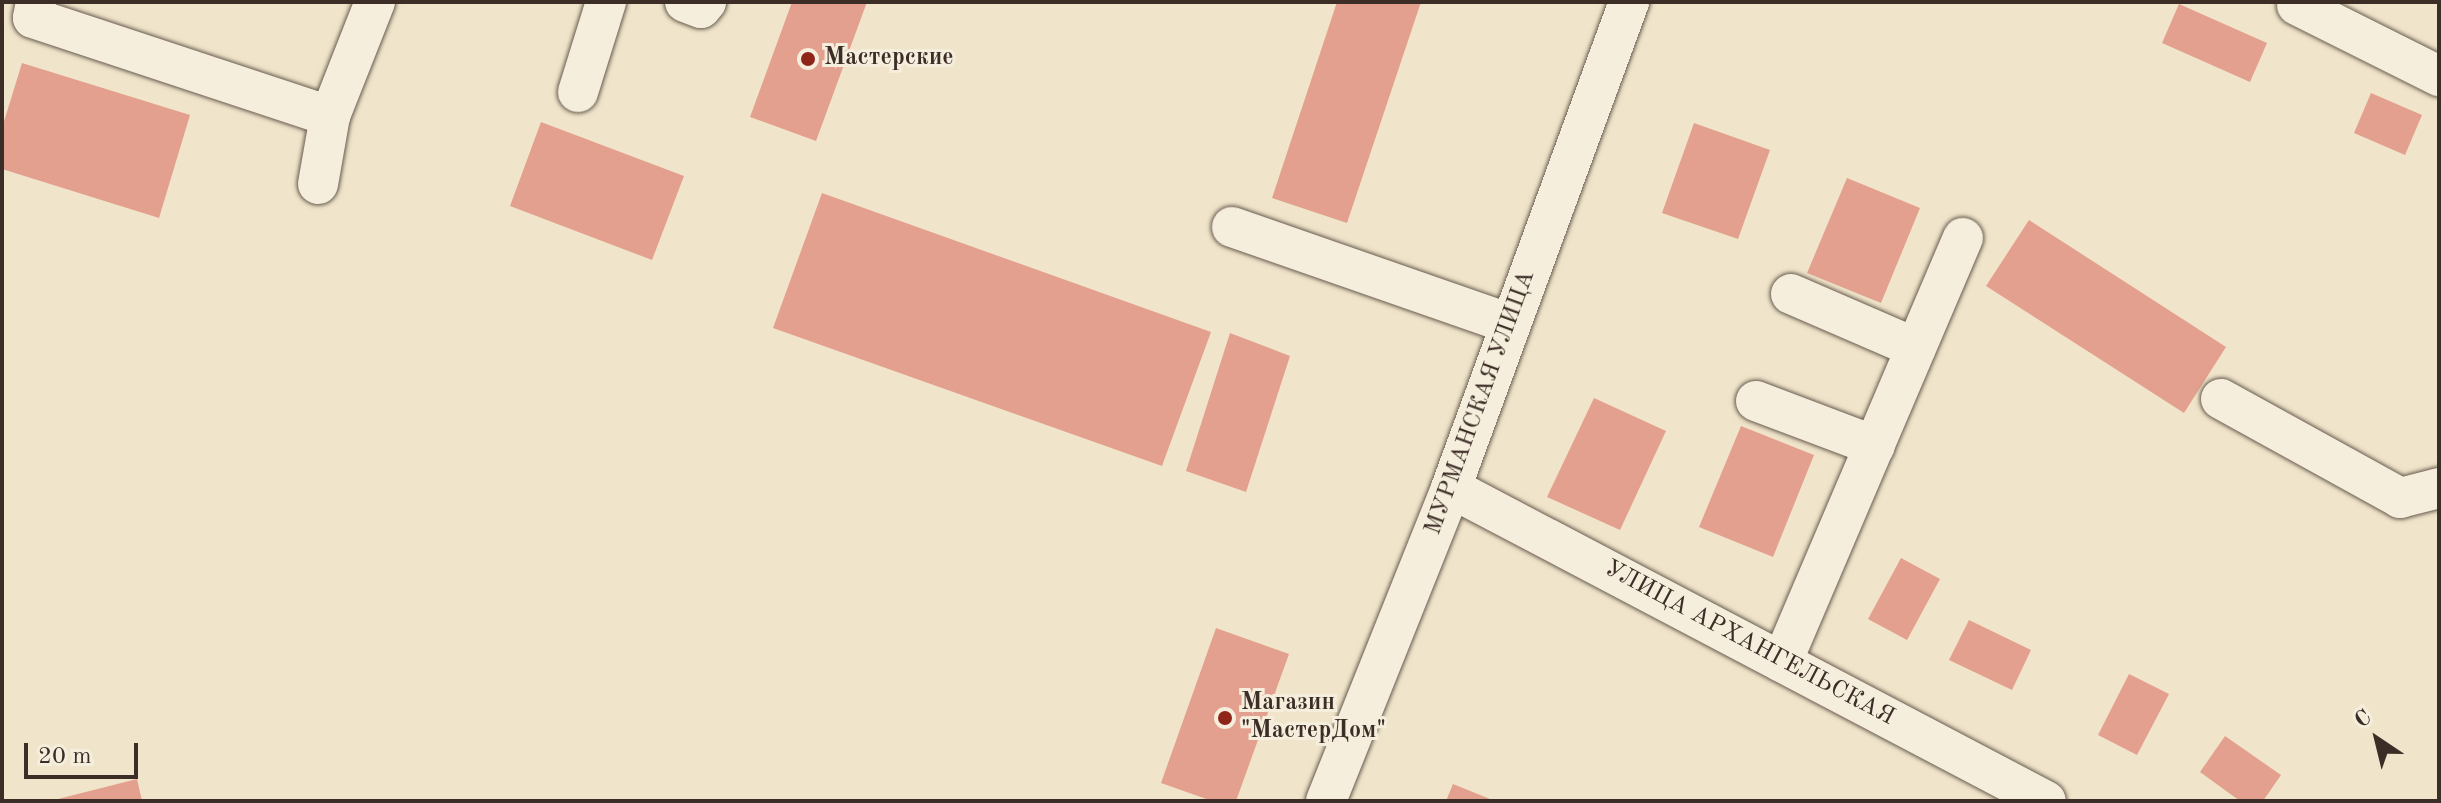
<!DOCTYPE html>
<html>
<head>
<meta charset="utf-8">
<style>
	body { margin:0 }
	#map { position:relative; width:2441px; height:803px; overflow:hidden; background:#f0e5ca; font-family:"Old Standard TT",serif }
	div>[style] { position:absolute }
	.building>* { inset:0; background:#e4a08e }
	.roads { filter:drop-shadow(0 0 2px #695b4f) drop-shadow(0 0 2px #695b4f) }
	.minor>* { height:40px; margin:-20px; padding:0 20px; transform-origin:20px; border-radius:20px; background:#f5eedd }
	.dots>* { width:22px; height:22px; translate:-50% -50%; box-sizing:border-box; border:4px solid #f5eedd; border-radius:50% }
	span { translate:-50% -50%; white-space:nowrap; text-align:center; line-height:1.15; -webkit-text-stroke:6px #f5eedd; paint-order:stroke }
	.poi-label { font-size:24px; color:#3c2d26; font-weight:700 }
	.left { translate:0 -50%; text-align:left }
	.street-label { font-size:24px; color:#3c2d26 }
	.frame { position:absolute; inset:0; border:4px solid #3c2d26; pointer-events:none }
	.north { position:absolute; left:2337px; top:699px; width:80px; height:80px; -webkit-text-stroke:6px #f5eedd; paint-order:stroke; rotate:325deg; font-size:22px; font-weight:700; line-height:32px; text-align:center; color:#3c2d26 }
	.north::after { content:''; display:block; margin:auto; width:28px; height:36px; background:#3c2d26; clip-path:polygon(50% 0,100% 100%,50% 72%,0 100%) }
	.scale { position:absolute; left:24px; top:743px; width:114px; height:36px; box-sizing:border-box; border:4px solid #3c2d26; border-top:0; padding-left:10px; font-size:24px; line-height:28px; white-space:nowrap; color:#3c2d26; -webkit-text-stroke:6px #f5eedd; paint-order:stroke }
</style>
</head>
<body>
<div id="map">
	<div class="building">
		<i style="clip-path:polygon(792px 2px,867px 2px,816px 141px,750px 117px)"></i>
		<i style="clip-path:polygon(1337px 2px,1421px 2px,1347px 223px,1272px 198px)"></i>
		<i style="clip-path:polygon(2179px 4px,2267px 43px,2250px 82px,2162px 43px)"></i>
		<i style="clip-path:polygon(22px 63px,190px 115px,159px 218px,2px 169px,2px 128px)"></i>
		<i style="clip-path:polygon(2371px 93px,2422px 115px,2405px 155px,2354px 133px)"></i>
		<i style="clip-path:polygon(541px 122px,684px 176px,652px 260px,510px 206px)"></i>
		<i style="clip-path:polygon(1694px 123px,1770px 150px,1738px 239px,1662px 213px)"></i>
		<i style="clip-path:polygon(1847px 178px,1920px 208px,1881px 303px,1807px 273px)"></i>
		<i style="clip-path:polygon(822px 193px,1211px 332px,1162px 466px,773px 328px)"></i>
		<i style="clip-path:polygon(2029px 220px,2226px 347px,2184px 413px,1986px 286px)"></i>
		<i style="clip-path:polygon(1230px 333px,1290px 356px,1246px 492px,1186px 471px)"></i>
		<i style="clip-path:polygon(1594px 398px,1666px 431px,1620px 530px,1547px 497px)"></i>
		<i style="clip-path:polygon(1741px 426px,1814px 455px,1773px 557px,1699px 527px)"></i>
		<i style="clip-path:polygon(1901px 558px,1940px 579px,1907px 640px,1868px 619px)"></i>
		<i style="clip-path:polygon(1969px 620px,2031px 650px,2012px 690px,1949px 660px)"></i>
		<i style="clip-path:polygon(1216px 628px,1289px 654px,1236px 801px,1212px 801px,1161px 783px)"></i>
		<i style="clip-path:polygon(2129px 674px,2169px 694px,2137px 755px,2098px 735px)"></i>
		<i style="clip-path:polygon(2225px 736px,2281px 775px,2263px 801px,2240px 801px,2200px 772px)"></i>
		<i style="clip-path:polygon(137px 779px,142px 801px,54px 801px,54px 800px)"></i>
		<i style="clip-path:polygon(1453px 784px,1495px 801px,1446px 801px)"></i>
	</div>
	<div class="roads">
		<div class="minor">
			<i style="left:36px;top:2px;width:16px;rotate:101deg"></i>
			<i style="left:33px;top:18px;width:313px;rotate:18.3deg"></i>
			<i style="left:685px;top:2px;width:17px;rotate:21deg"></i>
			<i style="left:701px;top:8px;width:8px;rotate:-50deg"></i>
			<i style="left:2297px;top:5px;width:159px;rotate:26.6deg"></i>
			<i style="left:578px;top:92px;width:94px;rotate:-72.7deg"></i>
			<i style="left:318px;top:184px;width:69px;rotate:-80deg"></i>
			<i style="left:330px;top:116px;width:123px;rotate:-68.5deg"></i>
			<i style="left:1232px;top:227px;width:295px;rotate:19.2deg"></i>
			<i style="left:1791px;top:294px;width:136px;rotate:23.4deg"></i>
			<i style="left:2221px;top:399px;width:205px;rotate:28.9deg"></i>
			<i style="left:2400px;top:498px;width:40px;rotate:-14.4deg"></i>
			<i style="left:1756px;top:401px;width:127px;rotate:20.7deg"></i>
			<i style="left:1451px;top:488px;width:672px;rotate:27.75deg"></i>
			<i style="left:1782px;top:662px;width:461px;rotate:-66.9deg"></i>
			<i style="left:1326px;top:801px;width:337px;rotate:-68.2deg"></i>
			<i style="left:1451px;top:488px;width:518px;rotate:-69.88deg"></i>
		</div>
	</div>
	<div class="dots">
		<i style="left:808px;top:59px;background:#8f2418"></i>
		<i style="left:1225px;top:718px;background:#8f2418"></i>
	</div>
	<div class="poi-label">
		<span class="left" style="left:824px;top:59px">Мастерские</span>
		<span class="left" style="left:1241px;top:718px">Магазин<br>"МастерДом"</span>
	</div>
	<div class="street-label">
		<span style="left:1481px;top:403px;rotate:-70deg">МУРМАНСКАЯ УЛИЦА</span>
		<span style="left:1749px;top:644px;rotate:28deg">УЛИЦА АРХАНГЕЛЬСКАЯ</span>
	</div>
	<div class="frame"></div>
	<div class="north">С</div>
	<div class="scale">20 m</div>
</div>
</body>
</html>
